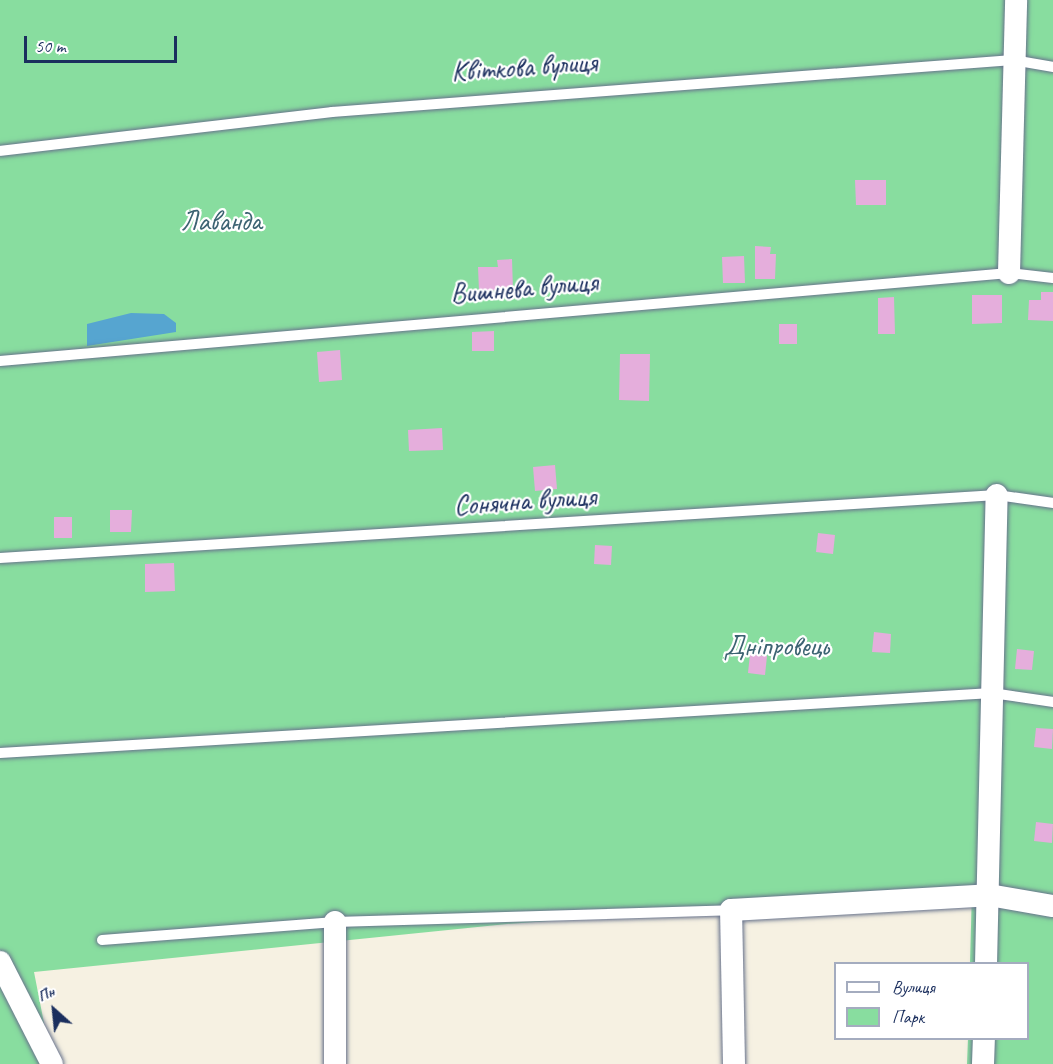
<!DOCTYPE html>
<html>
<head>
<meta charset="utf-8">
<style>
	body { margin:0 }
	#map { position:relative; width:1053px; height:1064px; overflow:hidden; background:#f6f1e2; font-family:Caveat,sans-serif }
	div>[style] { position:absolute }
	.green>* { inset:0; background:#88dd9f }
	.water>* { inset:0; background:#56a5d0 }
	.building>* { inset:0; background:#e5aedc }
	.roads { filter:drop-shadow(0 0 2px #68738c) drop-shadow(0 0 2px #68738c) }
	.lane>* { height:10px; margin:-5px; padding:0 5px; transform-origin:5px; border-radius:5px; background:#fff }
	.street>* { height:22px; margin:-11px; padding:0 11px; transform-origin:11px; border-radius:11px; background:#fff }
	span { translate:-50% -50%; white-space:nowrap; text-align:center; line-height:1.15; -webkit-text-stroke:4.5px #fff; paint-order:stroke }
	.street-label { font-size:28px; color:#1b2f5e }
	.park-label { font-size:28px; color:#3c6372 }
	.legend { position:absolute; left:834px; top:962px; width:195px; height:78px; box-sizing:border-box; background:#fff; border:2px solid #a4acbf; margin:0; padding:8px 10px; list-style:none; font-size:18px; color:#1b2f5e }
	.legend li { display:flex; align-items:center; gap:12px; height:30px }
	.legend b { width:30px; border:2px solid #a4acbf }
	.north { position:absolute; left:24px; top:980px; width:60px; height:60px; -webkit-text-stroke:4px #fff; paint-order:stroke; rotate:333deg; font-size:16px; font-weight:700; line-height:24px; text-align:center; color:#1b2f5e }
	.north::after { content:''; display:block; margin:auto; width:21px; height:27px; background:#1b2f5e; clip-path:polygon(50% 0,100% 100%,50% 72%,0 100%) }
	.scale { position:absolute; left:24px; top:36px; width:153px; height:27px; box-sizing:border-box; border:3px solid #1b2f5e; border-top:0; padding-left:8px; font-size:18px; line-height:21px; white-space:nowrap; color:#1b2f5e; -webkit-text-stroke:4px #fff; paint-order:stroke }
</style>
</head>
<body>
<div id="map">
	<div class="green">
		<i style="clip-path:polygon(0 0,1053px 0,1053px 1064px,967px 1064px,968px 1039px,1028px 1038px,1028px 964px,970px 963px,972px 890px,507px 924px,34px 972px,52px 1064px,0 1064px)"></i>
	</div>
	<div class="water">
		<i style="clip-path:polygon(131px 313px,164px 314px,176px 323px,176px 332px,87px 346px,87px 324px)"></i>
	</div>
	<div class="building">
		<i style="clip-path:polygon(855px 180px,886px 180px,886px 205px,856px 205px)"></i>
		<i style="clip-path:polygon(755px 246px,771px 247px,770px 254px,776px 254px,775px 279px,755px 279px)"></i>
		<i style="clip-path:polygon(744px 256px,745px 283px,723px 283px,722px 257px)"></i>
		<i style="clip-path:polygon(512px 259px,513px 290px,479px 291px,478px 267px,498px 267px,497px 260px)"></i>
		<i style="clip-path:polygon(1041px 292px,1053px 292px,1053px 321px,1028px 320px,1029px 300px,1041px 300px)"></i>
		<i style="clip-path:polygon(972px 295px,1002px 295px,1002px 323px,972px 324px)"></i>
		<i style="clip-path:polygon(894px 297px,895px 334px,878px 334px,878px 298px)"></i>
		<i style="clip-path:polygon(779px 324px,797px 324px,797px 344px,779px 344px)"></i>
		<i style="clip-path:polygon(494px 331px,494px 351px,472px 351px,472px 332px)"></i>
		<i style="clip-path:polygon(340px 350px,342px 380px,319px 382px,317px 352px)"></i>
		<i style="clip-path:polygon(620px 354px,650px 354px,649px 401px,619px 400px)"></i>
		<i style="clip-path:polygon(442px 428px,443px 450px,409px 451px,408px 430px)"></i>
		<i style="clip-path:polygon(555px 465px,557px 489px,535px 491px,533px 467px)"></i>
		<i style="clip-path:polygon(110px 510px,132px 510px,131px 532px,110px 532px)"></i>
		<i style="clip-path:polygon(54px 517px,72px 517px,72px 538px,54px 538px)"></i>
		<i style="clip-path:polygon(818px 533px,835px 535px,833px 554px,816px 552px)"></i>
		<i style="clip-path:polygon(595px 545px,612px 546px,611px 565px,594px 564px)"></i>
		<i style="clip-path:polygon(174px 563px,175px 591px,145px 592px,145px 564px)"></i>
		<i style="clip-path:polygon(874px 632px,891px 634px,890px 653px,872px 652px)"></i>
		<i style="clip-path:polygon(1017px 649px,1034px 651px,1032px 670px,1015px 669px)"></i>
		<i style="clip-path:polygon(750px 654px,767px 656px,765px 675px,748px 673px)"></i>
		<i style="clip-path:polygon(1036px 728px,1053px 729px,1052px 749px,1034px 747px)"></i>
		<i style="clip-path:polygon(1036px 822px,1053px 824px,1052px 843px,1034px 841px)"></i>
	</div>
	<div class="roads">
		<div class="lane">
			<i style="left:0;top:151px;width:334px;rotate:-6.7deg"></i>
			<i style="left:332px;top:112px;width:683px;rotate:-4.37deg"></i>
			<i style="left:1013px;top:60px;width:41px;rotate:9.9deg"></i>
			<i style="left:0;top:361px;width:1013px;rotate:-4.98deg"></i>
			<i style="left:1009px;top:273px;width:44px;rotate:6.5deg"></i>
			<i style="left:0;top:558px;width:999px;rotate:-3.62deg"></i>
			<i style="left:997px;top:495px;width:57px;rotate:8.1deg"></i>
			<i style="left:0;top:753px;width:994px;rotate:-3.46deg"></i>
			<i style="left:992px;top:693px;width:62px;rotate:8.4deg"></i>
			<i style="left:102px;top:940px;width:234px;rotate:-4.4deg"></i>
			<i style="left:335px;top:922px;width:396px;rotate:-1.7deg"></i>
		</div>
		<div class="street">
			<i style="left:1009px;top:273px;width:273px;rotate:-88.5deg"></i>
			<i style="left:0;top:962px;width:114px;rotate:63deg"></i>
			<i style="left:986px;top:964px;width:469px;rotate:-88.7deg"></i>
			<i style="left:335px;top:1064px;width:142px;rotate:-90deg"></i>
			<i style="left:734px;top:1064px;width:154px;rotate:-91.1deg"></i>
			<i style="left:731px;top:910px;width:258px;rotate:-3.3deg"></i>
			<i style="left:989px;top:895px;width:65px;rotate:9.8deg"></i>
			<i style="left:983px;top:1064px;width:26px;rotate:-88deg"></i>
		</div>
	</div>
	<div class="street-label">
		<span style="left:524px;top:67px;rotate:-4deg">Квіткова вулиця</span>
		<span style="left:524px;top:288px;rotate:-5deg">Вишнева вулиця</span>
		<span style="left:525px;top:501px;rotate:-4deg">Сонячна вулиця</span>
	</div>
	<div class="park-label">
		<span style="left:221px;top:221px">Лаванда</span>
		<span style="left:776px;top:646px">Дніпровець</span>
	</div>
	<ul class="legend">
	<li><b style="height:8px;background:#fff"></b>Вулиця</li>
	<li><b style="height:16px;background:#88dd9f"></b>Парк</li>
	</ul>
	<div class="north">Пн</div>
	<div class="scale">50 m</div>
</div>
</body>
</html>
